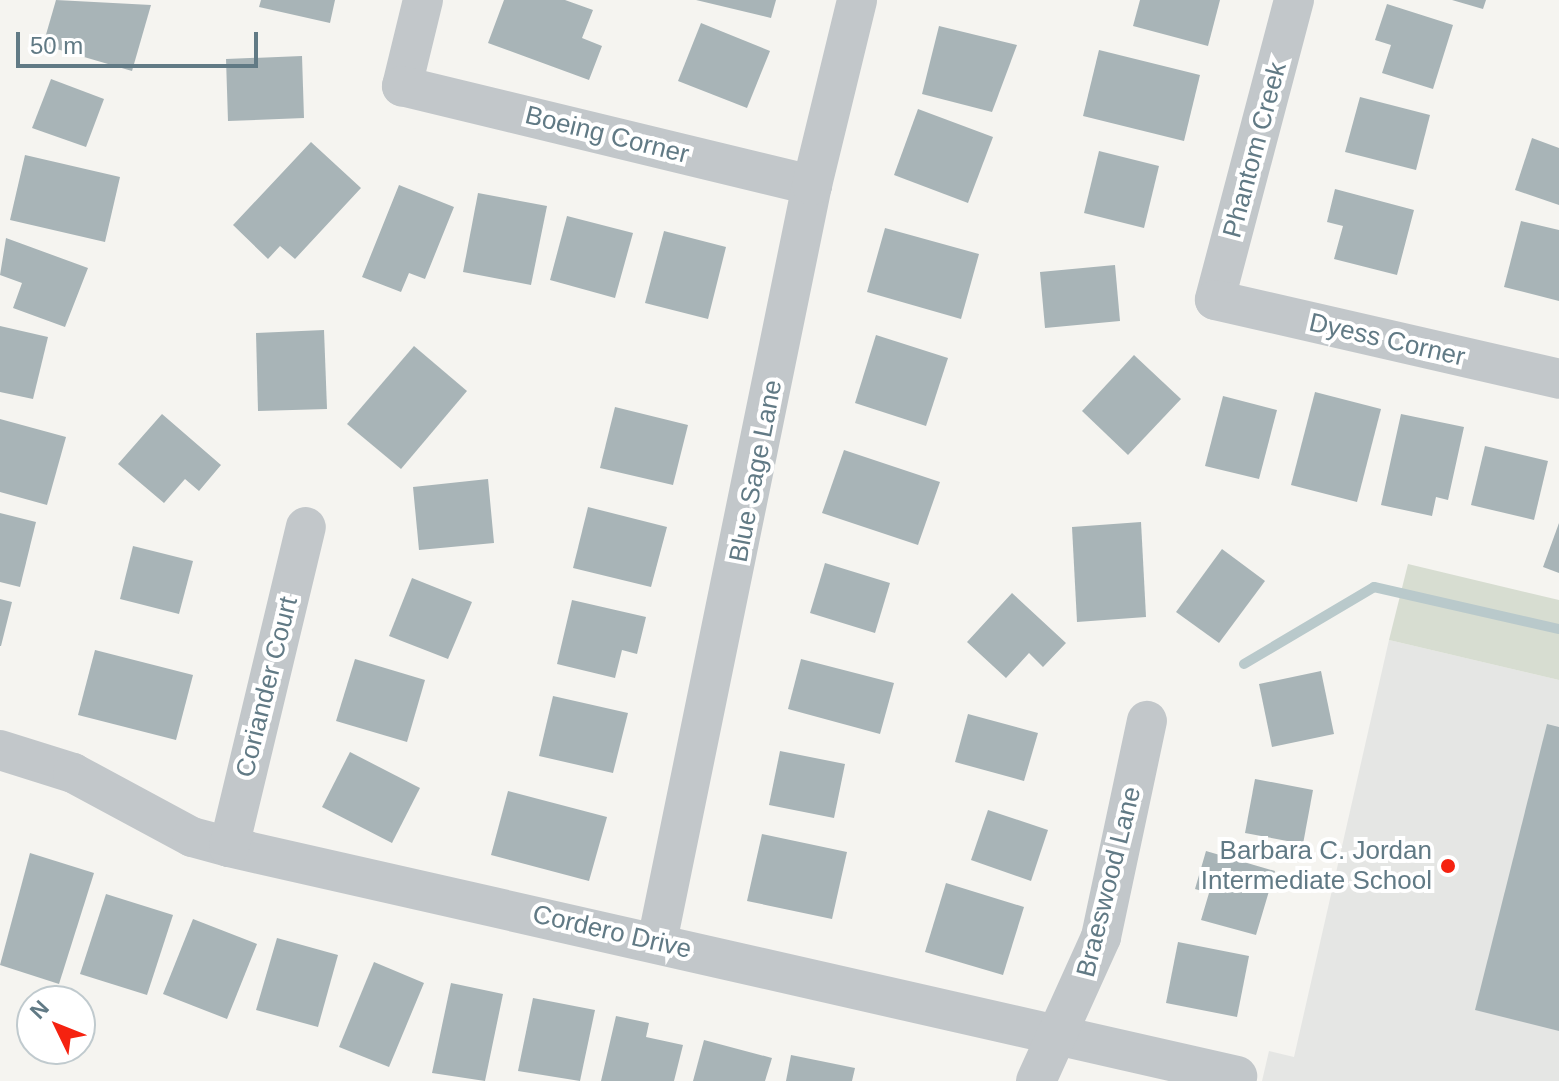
<!DOCTYPE html>
<html>
<head>
<meta charset="utf-8">
<style>
	body { margin:0 }
	#map { position:relative; width:1559px; height:1081px; overflow:hidden; background:#f5f4f0; font-family:Helvetica,sans-serif }
	div>[style] { position:absolute }
	.built>* { inset:0; background:#e5e6e4 }
	.green>* { inset:0; background:#d7ddd1 }
	.stream>* { height:10px; margin:-5px; padding:0 5px; transform-origin:5px; border-radius:5px; background:#b9c9cb }
	.building>* { inset:0; background:#a8b4b7 }
	.minor>* { height:40px; margin:-20px; padding:0 20px; transform-origin:20px; border-radius:20px; background:#c2c7ca }
	.dots>* { width:22px; height:22px; translate:-50% -50%; box-sizing:border-box; border:4px solid #fff; border-radius:50% }
	span { translate:-50% -50%; white-space:nowrap; text-align:center; line-height:1.15; -webkit-text-stroke:8px #fff; paint-order:stroke }
	.street-label { font-size:26px; color:#617a85 }
	.poi-label { font-size:26px; color:#617a85 }
	.right { translate:-100% -50%; text-align:right }
	.north { position:absolute; left:16px; top:985px; width:80px; height:80px; box-sizing:border-box; background:#fff; border:2px solid #c0cace; border-radius:50%; rotate:313deg; font-size:22px; font-weight:700; line-height:32px; text-align:center; color:#617a85 }
	.north::after { content:''; display:block; margin:auto; width:28px; height:36px; background:#f52210; clip-path:polygon(50% 0,100% 100%,50% 72%,0 100%) }
	.scale { position:absolute; left:16px; top:32px; width:242px; height:36px; box-sizing:border-box; border:4px solid #617a85; border-top:0; padding-left:10px; font-size:24px; line-height:28px; white-space:nowrap; color:#617a85; -webkit-text-stroke:6px #fff; paint-order:stroke }
</style>
</head>
<body>
<div id="map">
	<div class="built">
		<i style="clip-path:polygon(1389px 640px,1559px 680px,1559px 1081px,1262px 1081px,1269px 1051px,1294px 1057px)"></i>
	</div>
	<div class="green">
		<i style="clip-path:polygon(1408px 564px,1559px 600px,1559px 680px,1389px 640px)"></i>
	</div>
	<div class="stream">
		<i style="left:1244px;top:664px;width:151px;rotate:-30.6deg"></i>
		<i style="left:1374px;top:587px;width:190px;rotate:12.8deg"></i>
	</div>
	<div class="building">
		<i style="clip-path:polygon(56px 0,151px 5px,132px 71px,43px 45px)"></i>
		<i style="clip-path:polygon(261px 0,335px 0,330px 23px,259px 7px)"></i>
		<i style="clip-path:polygon(504px 0,565px 0,593px 10px,582px 38px,602px 46px,589px 80px,488px 43px)"></i>
		<i style="clip-path:polygon(696px 0,776px 0,771px 18px)"></i>
		<i style="clip-path:polygon(1140px 0,1220px 0,1208px 46px,1133px 26px)"></i>
		<i style="clip-path:polygon(1452px 0,1486px 0,1483px 9px)"></i>
		<i style="clip-path:polygon(1387px 4px,1453px 25px,1433px 89px,1382px 73px,1391px 45px,1375px 40px)"></i>
		<i style="clip-path:polygon(701px 23px,770px 51px,747px 108px,678px 81px)"></i>
		<i style="clip-path:polygon(939px 26px,1017px 45px,992px 112px,922px 94px)"></i>
		<i style="clip-path:polygon(1099px 50px,1200px 75px,1184px 141px,1083px 116px)"></i>
		<i style="clip-path:polygon(302px 56px,304px 118px,228px 121px,226px 59px)"></i>
		<i style="clip-path:polygon(51px 79px,104px 99px,86px 147px,32px 128px)"></i>
		<i style="clip-path:polygon(1360px 97px,1430px 115px,1416px 170px,1345px 152px)"></i>
		<i style="clip-path:polygon(918px 109px,993px 137px,968px 203px,894px 175px)"></i>
		<i style="clip-path:polygon(1532px 138px,1559px 148px,1559px 205px,1515px 190px)"></i>
		<i style="clip-path:polygon(311px 142px,361px 188px,295px 259px,280px 246px,268px 259px,233px 225px)"></i>
		<i style="clip-path:polygon(1099px 151px,1159px 166px,1144px 228px,1084px 213px)"></i>
		<i style="clip-path:polygon(25px 155px,120px 177px,105px 242px,10px 220px)"></i>
		<i style="clip-path:polygon(399px 185px,454px 207px,425px 279px,409px 273px,401px 292px,362px 277px)"></i>
		<i style="clip-path:polygon(1335px 189px,1414px 210px,1397px 275px,1334px 259px,1343px 226px,1327px 222px)"></i>
		<i style="clip-path:polygon(478px 193px,547px 206px,531px 285px,463px 272px)"></i>
		<i style="clip-path:polygon(567px 216px,633px 233px,615px 298px,550px 280px)"></i>
		<i style="clip-path:polygon(1521px 221px,1559px 230px,1559px 301px,1504px 287px)"></i>
		<i style="clip-path:polygon(885px 228px,979px 254px,961px 319px,867px 292px)"></i>
		<i style="clip-path:polygon(664px 231px,726px 247px,708px 319px,645px 303px)"></i>
		<i style="clip-path:polygon(6px 238px,88px 268px,65px 327px,13px 308px,22px 283px,0 275px)"></i>
		<i style="clip-path:polygon(1115px 265px,1120px 321px,1045px 328px,1040px 272px)"></i>
		<i style="clip-path:polygon(0 326px,48px 337px,33px 399px,0 392px)"></i>
		<i style="clip-path:polygon(324px 330px,327px 409px,258px 411px,256px 333px)"></i>
		<i style="clip-path:polygon(876px 335px,948px 358px,926px 426px,855px 403px)"></i>
		<i style="clip-path:polygon(414px 346px,467px 391px,401px 469px,347px 424px)"></i>
		<i style="clip-path:polygon(1134px 355px,1181px 399px,1128px 455px,1082px 411px)"></i>
		<i style="clip-path:polygon(1315px 392px,1381px 409px,1357px 502px,1291px 485px)"></i>
		<i style="clip-path:polygon(1223px 396px,1277px 410px,1259px 479px,1205px 466px)"></i>
		<i style="clip-path:polygon(615px 407px,688px 425px,673px 485px,600px 468px)"></i>
		<i style="clip-path:polygon(162px 414px,221px 465px,199px 491px,185px 479px,164px 503px,118px 464px)"></i>
		<i style="clip-path:polygon(1401px 414px,1464px 427px,1448px 500px,1436px 497px,1432px 516px,1381px 505px)"></i>
		<i style="clip-path:polygon(0 419px,66px 437px,47px 505px,0 492px)"></i>
		<i style="clip-path:polygon(1485px 446px,1548px 461px,1534px 520px,1471px 505px)"></i>
		<i style="clip-path:polygon(844px 450px,940px 482px,918px 545px,822px 513px)"></i>
		<i style="clip-path:polygon(488px 479px,494px 543px,419px 550px,413px 487px)"></i>
		<i style="clip-path:polygon(588px 507px,667px 527px,651px 587px,573px 568px)"></i>
		<i style="clip-path:polygon(0 513px,36px 522px,20px 587px,0 582px)"></i>
		<i style="clip-path:polygon(1141px 522px,1146px 617px,1077px 622px,1072px 527px)"></i>
		<i style="clip-path:polygon(1559px 523px,1559px 573px,1543px 567px)"></i>
		<i style="clip-path:polygon(133px 546px,193px 561px,179px 614px,120px 599px)"></i>
		<i style="clip-path:polygon(1222px 549px,1265px 581px,1219px 643px,1176px 612px)"></i>
		<i style="clip-path:polygon(825px 563px,890px 583px,875px 633px,810px 613px)"></i>
		<i style="clip-path:polygon(412px 578px,472px 602px,448px 659px,389px 636px)"></i>
		<i style="clip-path:polygon(1012px 593px,1066px 643px,1043px 667px,1029px 653px,1006px 678px,967px 642px)"></i>
		<i style="clip-path:polygon(0 599px,12px 602px,1px 646px,0 646px)"></i>
		<i style="clip-path:polygon(572px 600px,646px 617px,637px 654px,622px 650px,615px 678px,557px 664px)"></i>
		<i style="clip-path:polygon(95px 650px,193px 675px,176px 740px,78px 715px)"></i>
		<i style="clip-path:polygon(355px 659px,425px 680px,407px 742px,336px 721px)"></i>
		<i style="clip-path:polygon(801px 659px,894px 683px,880px 734px,788px 709px)"></i>
		<i style="clip-path:polygon(1321px 671px,1334px 734px,1272px 747px,1259px 684px)"></i>
		<i style="clip-path:polygon(553px 696px,628px 713px,613px 773px,539px 756px)"></i>
		<i style="clip-path:polygon(968px 714px,1038px 733px,1024px 781px,955px 762px)"></i>
		<i style="clip-path:polygon(1547px 724px,1559px 727px,1559px 1031px,1475px 1010px)"></i>
		<i style="clip-path:polygon(780px 751px,845px 764px,834px 818px,769px 805px)"></i>
		<i style="clip-path:polygon(350px 752px,420px 788px,392px 843px,322px 807px)"></i>
		<i style="clip-path:polygon(1255px 779px,1313px 790px,1303px 844px,1245px 833px)"></i>
		<i style="clip-path:polygon(508px 791px,607px 817px,589px 881px,491px 855px)"></i>
		<i style="clip-path:polygon(988px 810px,1048px 830px,1031px 881px,971px 860px)"></i>
		<i style="clip-path:polygon(762px 834px,847px 852px,832px 919px,747px 901px)"></i>
		<i style="clip-path:polygon(1206px 851px,1275px 871px,1256px 935px,1201px 920px,1209px 893px,1195px 889px)"></i>
		<i style="clip-path:polygon(30px 853px,94px 873px,59px 984px,0 965px)"></i>
		<i style="clip-path:polygon(946px 883px,1024px 907px,1003px 975px,925px 952px)"></i>
		<i style="clip-path:polygon(106px 894px,173px 915px,147px 995px,80px 974px)"></i>
		<i style="clip-path:polygon(193px 919px,257px 944px,227px 1019px,163px 994px)"></i>
		<i style="clip-path:polygon(277px 938px,338px 955px,318px 1027px,256px 1010px)"></i>
		<i style="clip-path:polygon(1178px 942px,1249px 956px,1237px 1017px,1166px 1003px)"></i>
		<i style="clip-path:polygon(374px 962px,424px 983px,389px 1067px,339px 1047px)"></i>
		<i style="clip-path:polygon(451px 983px,503px 994px,485px 1081px,432px 1073px)"></i>
		<i style="clip-path:polygon(533px 998px,595px 1010px,580px 1081px,518px 1071px)"></i>
		<i style="clip-path:polygon(616px 1016px,649px 1023px,646px 1037px,683px 1045px,674px 1081px,601px 1081px)"></i>
		<i style="clip-path:polygon(704px 1040px,772px 1058px,765px 1081px,693px 1081px)"></i>
		<i style="clip-path:polygon(791px 1055px,855px 1068px,852px 1081px,786px 1081px)"></i>
	</div>
	<div class="minor">
		<i style="left:423px;top:0;width:89px;rotate:103.7deg"></i>
		<i style="left:402px;top:86px;width:422px;rotate:13.6deg"></i>
		<i style="left:1294px;top:0;width:310px;rotate:104.8deg"></i>
		<i style="left:1215px;top:300px;width:353px;rotate:12.9deg"></i>
		<i style="left:0;top:750px;width:77px;rotate:17.5deg"></i>
		<i style="left:73px;top:773px;width:135px;rotate:28.3deg"></i>
		<i style="left:192px;top:837px;width:38px;rotate:15deg"></i>
		<i style="left:229px;top:847px;width:1034px;rotate:12.8deg"></i>
		<i style="left:229px;top:847px;width:329px;rotate:-76.5deg"></i>
		<i style="left:657px;top:942px;width:773px;rotate:-78.43deg"></i>
		<i style="left:812px;top:185px;width:190px;rotate:-76.3deg"></i>
		<i style="left:1036px;top:1081px;width:158px;rotate:-65.7deg"></i>
		<i style="left:1101px;top:937px;width:221px;rotate:-78deg"></i>
	</div>
	<div class="dots">
		<i style="left:1448px;top:866px;background:#f52210"></i>
	</div>
	<div class="street-label">
		<span style="left:607px;top:135px;rotate:14deg">Boeing Corner</span>
		<span style="left:1255px;top:150px;rotate:-75deg">Phantom Creek</span>
		<span style="left:1387px;top:340px;rotate:13deg">Dyess Corner</span>
		<span style="left:756px;top:471px;rotate:-79deg">Blue Sage Lane</span>
		<span style="left:267px;top:687px;rotate:-76deg">Coriander Court</span>
		<span style="left:1109px;top:882px;rotate:-76deg">Braeswood Lane</span>
		<span style="left:612px;top:932px;rotate:13deg">Cordero Drive</span>
	</div>
	<div class="poi-label">
		<span class="right" style="left:1432px;top:866px">Barbara C. Jordan<br>Intermediate School</span>
	</div>
	<div class="north">N</div>
	<div class="scale">50 m</div>
</div>
</body>
</html>
